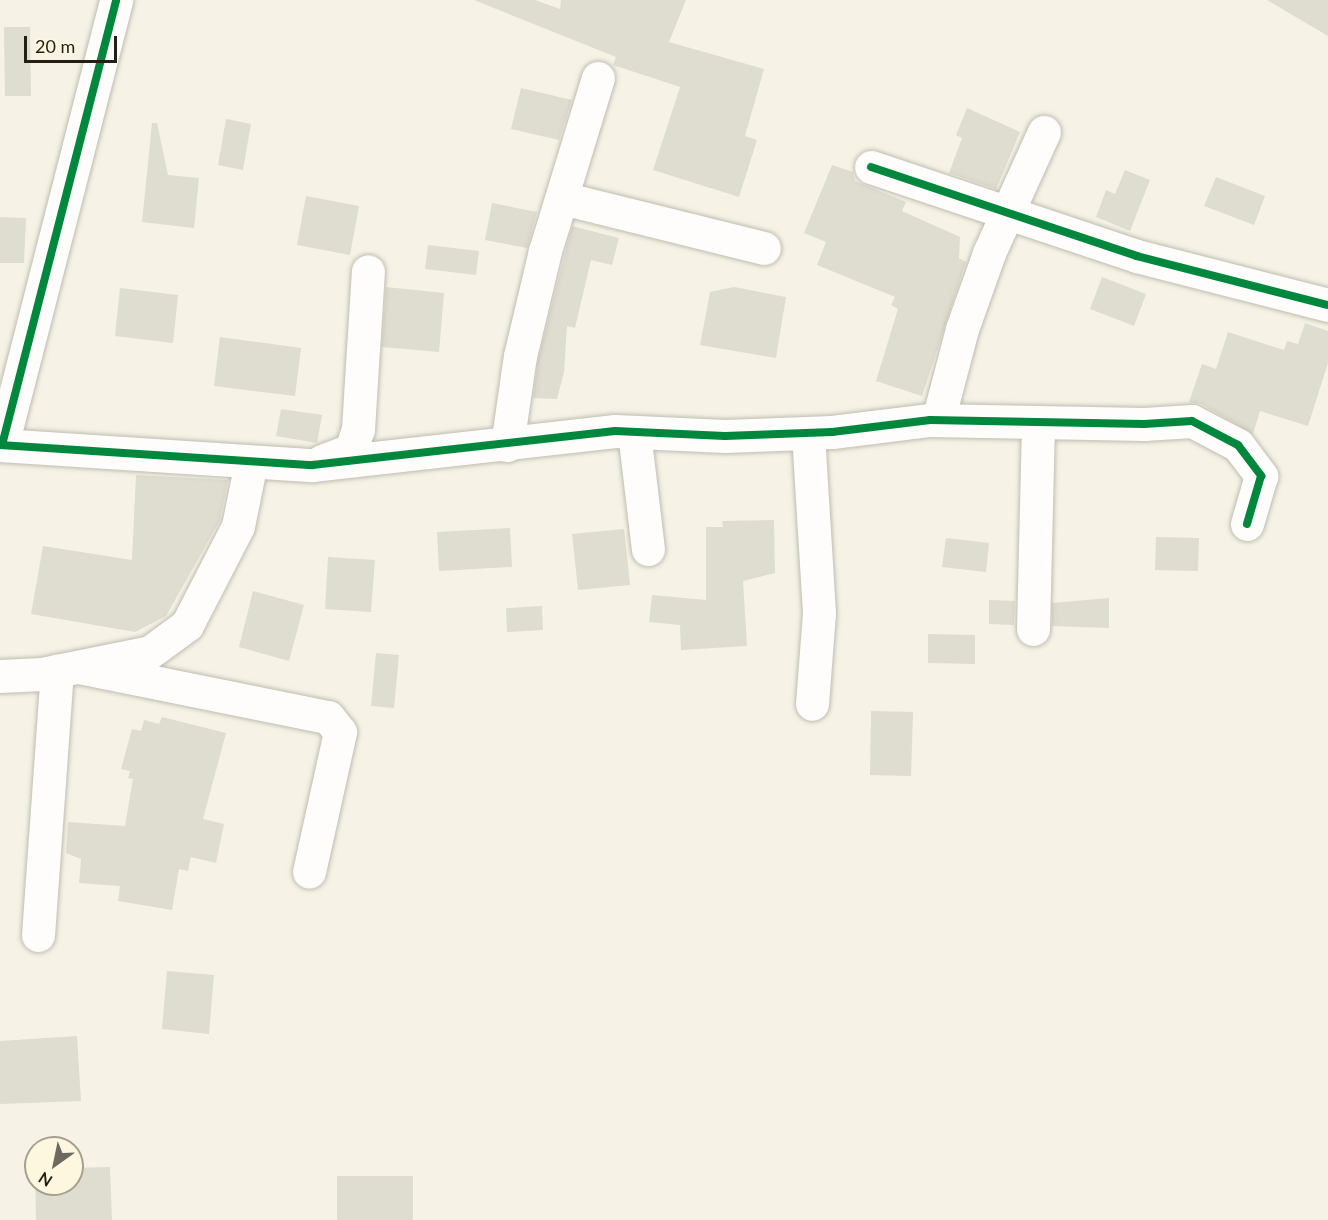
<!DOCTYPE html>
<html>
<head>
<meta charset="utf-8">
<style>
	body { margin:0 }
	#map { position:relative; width:1328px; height:1220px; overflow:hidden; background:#f6f3e6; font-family:Lato,sans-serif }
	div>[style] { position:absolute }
	.building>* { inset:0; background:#dfdcd0 }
	.roads { filter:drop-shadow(0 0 2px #bfbcb1) drop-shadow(0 0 2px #bfbcb1) }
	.minor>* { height:33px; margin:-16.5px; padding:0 16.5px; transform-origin:16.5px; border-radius:16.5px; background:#fefdfb }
	.cycleway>* { height:8px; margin:-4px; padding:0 4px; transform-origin:4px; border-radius:4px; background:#00873e }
	span { translate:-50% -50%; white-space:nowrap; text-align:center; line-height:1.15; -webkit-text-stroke:6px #fdf7df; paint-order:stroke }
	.north { position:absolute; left:24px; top:1136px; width:60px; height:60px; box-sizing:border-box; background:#fdf7df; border:2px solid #a5a18e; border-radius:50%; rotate:213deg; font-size:16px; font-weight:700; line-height:24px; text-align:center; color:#221f14 }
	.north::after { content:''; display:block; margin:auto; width:21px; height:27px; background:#6c695e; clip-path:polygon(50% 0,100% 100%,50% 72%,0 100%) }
	.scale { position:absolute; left:24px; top:36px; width:93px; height:27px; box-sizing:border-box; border:3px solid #221f14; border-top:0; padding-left:8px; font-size:18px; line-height:21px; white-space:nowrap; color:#221f14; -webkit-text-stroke:4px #fdf7df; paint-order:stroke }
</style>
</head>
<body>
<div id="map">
	<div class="building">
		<i style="clip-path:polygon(474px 0,535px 0,560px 9px,561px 0,686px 0,669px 42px,764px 69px,745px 136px,757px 140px,739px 197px,653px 170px,680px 87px,613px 65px,616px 57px)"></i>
		<i style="clip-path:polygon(1267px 0,1328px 0,1328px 36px)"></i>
		<i style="clip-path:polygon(4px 27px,30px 27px,31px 96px,5px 96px)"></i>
		<i style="clip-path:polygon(521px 88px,572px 100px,559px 140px,511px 129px)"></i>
		<i style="clip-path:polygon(967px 108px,1020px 132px,996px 189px,949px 173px,962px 138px,956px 135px)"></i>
		<i style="clip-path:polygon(226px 119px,251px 124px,243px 170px,218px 165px)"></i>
		<i style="clip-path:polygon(152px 123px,157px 123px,168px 175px,199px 178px,194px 228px,142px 222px)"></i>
		<i style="clip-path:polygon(832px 165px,853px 172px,855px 181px,906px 202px,902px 211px,960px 237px,959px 258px,966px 262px,922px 396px,876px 381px,898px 309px,891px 305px,895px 297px,817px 265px,826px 242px,804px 233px)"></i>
		<i style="clip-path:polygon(1125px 170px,1150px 180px,1130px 231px,1096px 217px,1106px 190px,1115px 194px)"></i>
		<i style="clip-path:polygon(1216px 177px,1265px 196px,1254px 225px,1204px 206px)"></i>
		<i style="clip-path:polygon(306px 196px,359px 206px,350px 255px,297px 245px)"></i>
		<i style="clip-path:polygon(492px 203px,537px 212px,527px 248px,485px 240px)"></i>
		<i style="clip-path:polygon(0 217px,26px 218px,24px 263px,0 263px)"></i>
		<i style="clip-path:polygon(572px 226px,619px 238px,612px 265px,591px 260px,575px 328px,567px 326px,564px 372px,557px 399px,533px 398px,538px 360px)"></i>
		<i style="clip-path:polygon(428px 245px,479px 251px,476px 275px,425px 269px)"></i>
		<i style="clip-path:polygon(1102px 277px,1146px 294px,1134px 326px,1090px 309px)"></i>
		<i style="clip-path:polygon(386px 287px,444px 293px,439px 352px,382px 347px)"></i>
		<i style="clip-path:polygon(734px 287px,786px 297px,776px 358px,700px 345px,710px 292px)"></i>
		<i style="clip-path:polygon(120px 288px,178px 295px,173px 343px,115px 336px)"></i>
		<i style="clip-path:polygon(1305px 323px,1328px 331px,1328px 363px,1308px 426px,1260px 411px,1253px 434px,1201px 404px,1189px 402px,1202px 364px,1216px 369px,1228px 332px,1284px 350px,1287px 341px,1298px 344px)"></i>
		<i style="clip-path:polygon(220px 337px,301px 348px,295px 396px,214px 386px)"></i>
		<i style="clip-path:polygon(281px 409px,322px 415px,317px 443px,276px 436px)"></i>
		<i style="clip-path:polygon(136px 475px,228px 480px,220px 520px,166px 616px,135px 632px,31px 614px,43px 546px,132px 560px)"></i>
		<i style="clip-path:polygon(774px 520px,775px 573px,743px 581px,747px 646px,681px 650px,680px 625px,649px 622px,652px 595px,706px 600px,706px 527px,723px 527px,722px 521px)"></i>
		<i style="clip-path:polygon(510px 528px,512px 567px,439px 571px,437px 532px)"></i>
		<i style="clip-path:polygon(624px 529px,630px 585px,578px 590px,572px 534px)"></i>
		<i style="clip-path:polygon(1156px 537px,1199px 538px,1198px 571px,1155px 570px)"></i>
		<i style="clip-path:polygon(946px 538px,989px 543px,986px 572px,942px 567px)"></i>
		<i style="clip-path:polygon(328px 557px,375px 560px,371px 612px,325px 609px)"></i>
		<i style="clip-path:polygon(253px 591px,304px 605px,289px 661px,239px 647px)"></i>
		<i style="clip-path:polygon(1109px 598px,1109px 628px,1052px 626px,1052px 603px)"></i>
		<i style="clip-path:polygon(989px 600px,1015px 601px,1014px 625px,989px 624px)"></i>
		<i style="clip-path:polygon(542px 606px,543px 630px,507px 632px,506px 608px)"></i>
		<i style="clip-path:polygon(928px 634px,975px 635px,975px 664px,928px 663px)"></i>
		<i style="clip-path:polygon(376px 653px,399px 655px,394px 708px,371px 706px)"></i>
		<i style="clip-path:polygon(871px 711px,913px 712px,911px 776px,870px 775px)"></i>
		<i style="clip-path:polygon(162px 717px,226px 733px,203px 819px,224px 824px,216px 863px,191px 857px,188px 871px,179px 869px,172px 910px,118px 901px,120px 886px,79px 883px,81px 859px,66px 853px,68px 822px,125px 826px,133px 779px,128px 778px,130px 771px,121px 769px,132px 729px,141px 731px,144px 720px,159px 724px)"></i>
		<i style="clip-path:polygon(167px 971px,214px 975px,209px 1034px,162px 1029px)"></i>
		<i style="clip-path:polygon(77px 1036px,81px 1101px,0 1104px,0 1041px)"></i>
		<i style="clip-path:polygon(110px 1167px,112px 1220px,36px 1220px,35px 1168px,36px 1184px,72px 1184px,72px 1168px)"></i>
		<i style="clip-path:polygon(337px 1176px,413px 1176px,413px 1220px,337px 1220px)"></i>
	</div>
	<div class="roads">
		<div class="minor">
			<i style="left:871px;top:167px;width:280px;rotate:18.5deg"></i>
			<i style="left:1137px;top:256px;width:197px;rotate:14.4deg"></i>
			<i style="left:562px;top:198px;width:208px;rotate:13.9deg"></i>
			<i style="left:938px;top:420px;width:94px;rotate:-75.2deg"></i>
			<i style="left:962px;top:329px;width:81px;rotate:-70.4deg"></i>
			<i style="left:989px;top:253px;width:133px;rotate:-65.6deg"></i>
			<i style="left:634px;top:432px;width:118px;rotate:83.2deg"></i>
			<i style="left:808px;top:433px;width:180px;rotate:86.5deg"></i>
			<i style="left:819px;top:613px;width:91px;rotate:94.4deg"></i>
			<i style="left:0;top:445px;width:313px;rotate:3.7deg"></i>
			<i style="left:312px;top:465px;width:305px;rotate:-6.4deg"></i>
			<i style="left:615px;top:431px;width:110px;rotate:2.6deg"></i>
			<i style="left:725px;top:436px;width:107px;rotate:-2.1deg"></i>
			<i style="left:832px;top:432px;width:99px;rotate:-7deg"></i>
			<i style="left:930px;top:420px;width:214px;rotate:1.1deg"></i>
			<i style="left:1144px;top:424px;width:48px;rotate:-3.6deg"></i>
			<i style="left:1192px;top:421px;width:52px;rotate:27.6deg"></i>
			<i style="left:1238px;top:445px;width:39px;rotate:53deg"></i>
			<i style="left:1261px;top:476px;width:50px;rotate:106.3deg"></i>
			<i style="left:2px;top:445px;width:459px;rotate:-75.6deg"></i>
			<i style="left:507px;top:445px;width:90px;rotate:-81.7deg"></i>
			<i style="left:520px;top:356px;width:108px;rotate:-76.6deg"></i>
			<i style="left:545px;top:251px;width:181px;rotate:-73deg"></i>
			<i style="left:322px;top:461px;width:31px;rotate:-21deg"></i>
			<i style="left:351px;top:450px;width:22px;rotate:-72deg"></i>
			<i style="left:358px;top:429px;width:158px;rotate:-86.4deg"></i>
			<i style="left:1033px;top:629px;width:207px;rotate:-88.6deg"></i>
			<i style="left:79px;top:667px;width:254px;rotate:11.4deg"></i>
			<i style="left:328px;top:717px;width:19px;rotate:51deg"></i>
			<i style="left:340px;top:732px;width:143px;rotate:102.5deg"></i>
			<i style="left:0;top:676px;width:42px;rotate:-2.7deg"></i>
			<i style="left:42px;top:674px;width:110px;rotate:-11.5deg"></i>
			<i style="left:150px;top:652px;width:46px;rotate:-36.1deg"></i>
			<i style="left:187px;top:625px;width:111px;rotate:-62.7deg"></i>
			<i style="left:238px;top:526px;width:65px;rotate:-78.5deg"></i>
			<i style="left:38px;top:935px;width:265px;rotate:-85.9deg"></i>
		</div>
	</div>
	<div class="cycleway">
		<i style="left:871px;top:167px;width:280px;rotate:18.5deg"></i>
		<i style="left:1137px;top:256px;width:197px;rotate:14.4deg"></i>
		<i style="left:0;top:445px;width:313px;rotate:3.7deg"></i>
		<i style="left:312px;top:465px;width:305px;rotate:-6.4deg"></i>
		<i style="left:615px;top:431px;width:110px;rotate:2.6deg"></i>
		<i style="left:725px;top:436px;width:107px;rotate:-2.1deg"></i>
		<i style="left:832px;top:432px;width:99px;rotate:-7deg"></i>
		<i style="left:930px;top:420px;width:214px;rotate:1.1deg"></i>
		<i style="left:1144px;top:424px;width:48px;rotate:-3.6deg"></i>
		<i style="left:1192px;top:421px;width:52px;rotate:27.6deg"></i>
		<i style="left:1238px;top:445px;width:39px;rotate:53deg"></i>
		<i style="left:1261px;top:476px;width:50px;rotate:106.3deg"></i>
		<i style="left:2px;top:445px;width:459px;rotate:-75.6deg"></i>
	</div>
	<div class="north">N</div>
	<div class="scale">20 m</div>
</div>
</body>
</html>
